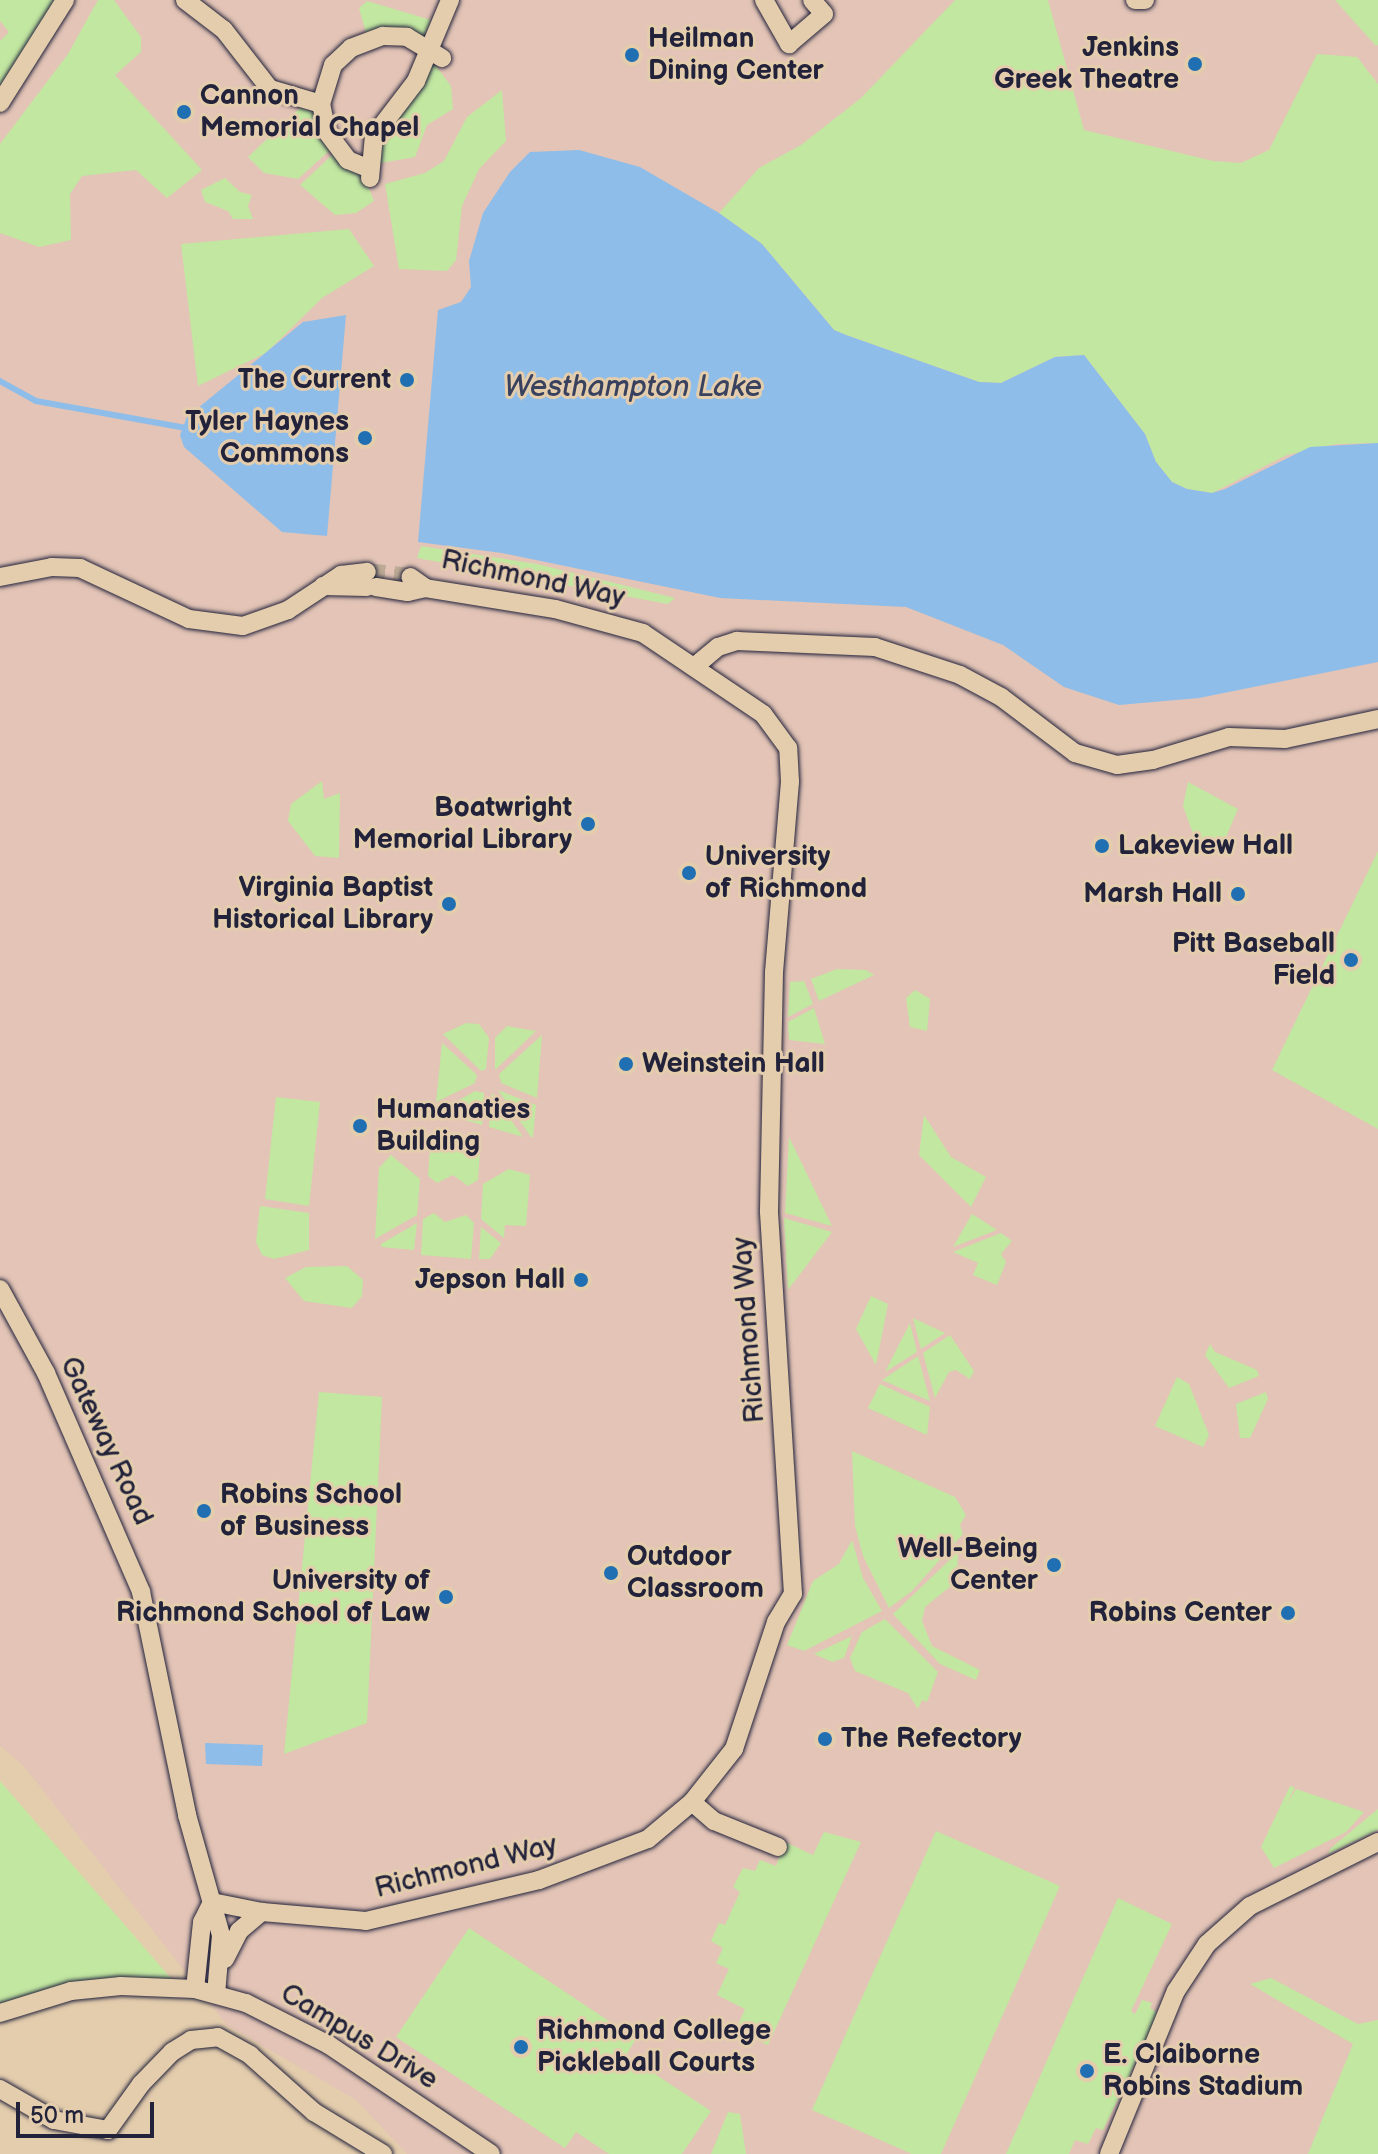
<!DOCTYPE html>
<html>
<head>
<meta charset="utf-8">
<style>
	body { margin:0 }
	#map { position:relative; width:1378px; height:2154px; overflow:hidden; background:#e4cdad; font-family:"Balsamiq Sans",sans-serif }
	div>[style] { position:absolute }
	.built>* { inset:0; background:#e3c4b6 }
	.green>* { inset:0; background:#c2e7a1 }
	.water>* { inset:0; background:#8ebde9 }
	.stream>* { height:6px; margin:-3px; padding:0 3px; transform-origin:3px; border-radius:3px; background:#8ebde9 }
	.minor-tunnel>* { height:18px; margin-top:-9px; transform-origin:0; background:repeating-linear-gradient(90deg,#bdab96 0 18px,transparent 0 27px) }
	.roads { filter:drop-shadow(0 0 2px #22223b) drop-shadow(0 0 2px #22223b) }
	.minor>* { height:18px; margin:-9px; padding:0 9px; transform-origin:9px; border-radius:9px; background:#e4cdad }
	.dots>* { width:22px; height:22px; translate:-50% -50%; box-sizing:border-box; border:4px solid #e4cdad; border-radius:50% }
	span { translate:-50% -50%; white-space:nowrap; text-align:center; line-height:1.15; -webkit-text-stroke:6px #e4cdad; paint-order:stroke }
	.poi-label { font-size:28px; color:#22223b; font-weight:700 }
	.left { translate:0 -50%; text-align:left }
	.right { translate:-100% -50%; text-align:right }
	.street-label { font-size:28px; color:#22223b }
	.water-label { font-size:30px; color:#38415e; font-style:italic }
	.scale { position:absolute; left:16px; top:2102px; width:138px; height:36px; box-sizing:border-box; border:4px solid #22223b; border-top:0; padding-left:10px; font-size:24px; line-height:28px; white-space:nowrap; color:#22223b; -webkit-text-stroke:6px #e4cdad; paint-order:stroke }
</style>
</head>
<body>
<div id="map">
	<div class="built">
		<i style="clip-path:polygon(0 0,1378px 0,1378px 2154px,407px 2154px,356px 2100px,227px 2025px,23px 1765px,0 1746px)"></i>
	</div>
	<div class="green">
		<i style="clip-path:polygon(0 0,55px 0,0 90px,0 41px,9px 32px,0 21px)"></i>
		<i style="clip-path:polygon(98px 0,114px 0,141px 37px,141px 52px,115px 75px,202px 170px,167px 198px,136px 170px,82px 176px,70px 194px,71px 240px,39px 247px,0 233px,0 144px,68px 54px)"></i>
		<i style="clip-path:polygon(955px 0,1048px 0,1084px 130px,1213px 161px,1241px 163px,1269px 150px,1317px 54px,1357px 57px,1378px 84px,1378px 443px,1336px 444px,1287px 455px,1212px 493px,1187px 489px,1172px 482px,1156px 462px,1145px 434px,1084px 355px,1055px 357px,1001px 383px,979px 382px,846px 335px,834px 330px,762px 244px,719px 213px,759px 168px,801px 145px,861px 98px)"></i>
		<i style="clip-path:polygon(1335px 0,1378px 0,1378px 45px,1376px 46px)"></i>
		<i style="clip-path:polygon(367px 1px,431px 20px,424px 37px,366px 33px,359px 8px)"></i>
		<i style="clip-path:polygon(430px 58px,451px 86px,453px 109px,427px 125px,415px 157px,375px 164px,379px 135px)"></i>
		<i style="clip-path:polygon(502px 90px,506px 141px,479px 169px,462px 206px,456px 260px,447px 271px,399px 269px,385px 184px,425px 173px,444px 161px,467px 117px)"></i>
		<i style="clip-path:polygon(300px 108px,314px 112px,330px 150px,298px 179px,264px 173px,248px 157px)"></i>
		<i style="clip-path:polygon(333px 154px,364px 176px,374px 201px,356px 213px,335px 215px,300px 185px)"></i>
		<i style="clip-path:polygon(225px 178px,240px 192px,252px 195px,248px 206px,253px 219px,233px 219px,228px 211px,205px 202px,201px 190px)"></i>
		<i style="clip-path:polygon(349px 229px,374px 266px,322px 298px,266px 353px,198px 386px,181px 244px)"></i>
		<i style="clip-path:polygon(421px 546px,537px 564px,675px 598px,668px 604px,417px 558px)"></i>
		<i style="clip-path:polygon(322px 781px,324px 799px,340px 793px,339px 858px,315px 856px,288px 821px,291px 804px)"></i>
		<i style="clip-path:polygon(1188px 782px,1238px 809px,1223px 844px,1201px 849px,1194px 836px,1183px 806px)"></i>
		<i style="clip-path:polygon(1378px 851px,1378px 1129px,1272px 1070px)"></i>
		<i style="clip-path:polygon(837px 969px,866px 970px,874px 975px,819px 1001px,811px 979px)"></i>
		<i style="clip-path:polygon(804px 981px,813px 1004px,788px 1017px,790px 982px)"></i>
		<i style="clip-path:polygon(915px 990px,930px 999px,927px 1031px,910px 1027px,906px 998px)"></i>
		<i style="clip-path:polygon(814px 1008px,825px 1044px,789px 1040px,788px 1022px)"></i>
		<i style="clip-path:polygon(466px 1023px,479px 1024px,489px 1038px,486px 1069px,481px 1071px,443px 1034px)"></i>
		<i style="clip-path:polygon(507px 1026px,536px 1031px,495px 1070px,495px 1038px)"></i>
		<i style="clip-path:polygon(542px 1035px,537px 1098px,501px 1083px,499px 1074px)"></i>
		<i style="clip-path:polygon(442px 1043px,477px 1075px,475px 1083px,436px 1102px)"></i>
		<i style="clip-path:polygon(498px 1090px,536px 1105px,533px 1137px,531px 1137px)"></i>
		<i style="clip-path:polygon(475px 1091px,484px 1093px,482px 1125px,438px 1112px)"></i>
		<i style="clip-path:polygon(492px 1093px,523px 1137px,489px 1127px)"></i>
		<i style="clip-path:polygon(276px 1097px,320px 1102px,309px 1206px,265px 1199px)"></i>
		<i style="clip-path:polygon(924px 1115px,951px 1157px,986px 1177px,971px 1207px,919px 1155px)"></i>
		<i style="clip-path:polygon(789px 1137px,832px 1226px,785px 1213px)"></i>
		<i style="clip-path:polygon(430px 1148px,480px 1152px,478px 1180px,468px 1186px,453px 1175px,437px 1183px,428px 1176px)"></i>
		<i style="clip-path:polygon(391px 1155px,420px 1179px,417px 1215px,375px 1239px,379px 1168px)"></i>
		<i style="clip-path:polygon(509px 1169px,530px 1175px,526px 1226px,505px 1225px,504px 1238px,481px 1219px,483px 1184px)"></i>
		<i style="clip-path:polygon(260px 1206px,309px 1213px,309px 1250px,274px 1259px,262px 1255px,256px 1242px)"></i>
		<i style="clip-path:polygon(434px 1213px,445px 1222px,466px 1215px,474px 1223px,471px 1259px,421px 1255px,423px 1219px)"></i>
		<i style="clip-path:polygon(972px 1214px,997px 1230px,953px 1247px)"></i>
		<i style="clip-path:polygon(784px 1218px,832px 1232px,788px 1290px)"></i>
		<i style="clip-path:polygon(417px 1223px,414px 1250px,381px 1247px,381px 1244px)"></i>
		<i style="clip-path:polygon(481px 1227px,501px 1243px,490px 1259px,479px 1259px)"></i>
		<i style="clip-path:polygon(1001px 1233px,1012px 1241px,1001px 1254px,1006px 1262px,997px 1285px,973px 1275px,978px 1263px,953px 1252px)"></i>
		<i style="clip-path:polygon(347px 1266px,363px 1280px,362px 1296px,352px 1308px,304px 1301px,285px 1278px,306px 1267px)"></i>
		<i style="clip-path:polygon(871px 1296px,888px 1304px,876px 1365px,856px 1329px)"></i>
		<i style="clip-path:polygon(913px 1318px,945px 1333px,921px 1349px)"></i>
		<i style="clip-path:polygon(910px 1323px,917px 1352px,885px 1372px)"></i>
		<i style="clip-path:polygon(950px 1335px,974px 1371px,970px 1379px,956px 1370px,949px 1372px,935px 1398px,923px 1353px)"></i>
		<i style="clip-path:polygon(1210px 1344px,1215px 1352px,1257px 1370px,1259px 1376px,1229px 1388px,1205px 1355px)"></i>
		<i style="clip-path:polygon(918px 1356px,930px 1401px,882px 1380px)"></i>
		<i style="clip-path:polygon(1177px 1377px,1189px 1384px,1209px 1435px,1203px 1447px,1155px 1426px)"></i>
		<i style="clip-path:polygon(880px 1384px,930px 1407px,927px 1435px,868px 1408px)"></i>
		<i style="clip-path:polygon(319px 1392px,382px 1397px,367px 1723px,284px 1754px)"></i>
		<i style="clip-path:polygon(1266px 1392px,1268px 1399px,1250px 1438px,1240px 1438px,1236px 1404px)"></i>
		<i style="clip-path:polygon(852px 1451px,955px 1497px,966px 1515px,960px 1525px,963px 1534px,912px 1591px,889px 1608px,863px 1556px,855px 1526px)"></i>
		<i style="clip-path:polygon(852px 1540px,863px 1578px,882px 1611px,804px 1651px,787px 1645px,813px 1581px,839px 1564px)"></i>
		<i style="clip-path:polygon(958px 1552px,957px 1581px,925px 1607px,922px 1621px,932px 1646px,980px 1670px,976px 1680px,940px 1664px,893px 1614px)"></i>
		<i style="clip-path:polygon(885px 1619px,938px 1672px,927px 1702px,922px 1700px,918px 1709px,908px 1693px,855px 1671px,850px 1658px,862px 1632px)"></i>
		<i style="clip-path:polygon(852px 1636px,844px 1658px,832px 1662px,814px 1654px)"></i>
		<i style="clip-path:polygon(0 1781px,175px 1983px,0 2009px)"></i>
		<i style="clip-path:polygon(1290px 1786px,1295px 1787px,1287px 1804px,1296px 1789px,1364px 1812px,1346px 1832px,1274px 1868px,1261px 1847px)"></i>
		<i style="clip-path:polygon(1378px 1809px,1378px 1830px,1328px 1854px,1331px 1848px)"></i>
		<i style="clip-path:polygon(936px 1831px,1060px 1886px,941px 2154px,912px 2154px,812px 2110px)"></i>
		<i style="clip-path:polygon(824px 1832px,861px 1842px,768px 2045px,736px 2030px,745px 2009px,717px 1995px,729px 1969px,716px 1963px,723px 1948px,711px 1941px,719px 1923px,725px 1925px,740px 1892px,733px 1887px,743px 1868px,755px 1871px,760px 1860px,776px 1866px,785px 1842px,813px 1855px)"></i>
		<i style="clip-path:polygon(1118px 1898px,1172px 1924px,1131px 2011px,1135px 2014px,1142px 2000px,1152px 2003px,1150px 2008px,1159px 2014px,1103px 2130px,1096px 2128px,1088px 2144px,1075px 2140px,1069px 2154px,1006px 2154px)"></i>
		<i style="clip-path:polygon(469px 1928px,636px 2039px,626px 2055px,711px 2111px,682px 2154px,609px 2154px,576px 2132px,565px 2148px,396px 2037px)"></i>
		<i style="clip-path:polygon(1271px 1978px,1358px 2024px,1378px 2020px,1378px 2154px,1308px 2154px,1353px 2044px,1250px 1984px)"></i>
		<i style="clip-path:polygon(728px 2112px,740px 2114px,746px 2154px,711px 2154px)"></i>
	</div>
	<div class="water">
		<i style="clip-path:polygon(579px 150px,640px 167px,719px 213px,762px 244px,834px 330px,846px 335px,979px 382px,1001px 383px,1055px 357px,1084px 355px,1145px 434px,1156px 462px,1172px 482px,1187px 489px,1212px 493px,1225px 489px,1310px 447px,1378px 443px,1378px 662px,1199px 698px,1119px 705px,1064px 687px,1003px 645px,906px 607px,720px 598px,502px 553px,418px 542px,438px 310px,461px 302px,471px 287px,469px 261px,483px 213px,510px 172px,530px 152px)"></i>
		<i style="clip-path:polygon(346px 315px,327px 536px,282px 532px,184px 447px,180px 435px,187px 417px,303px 322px)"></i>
		<i style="clip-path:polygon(205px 1743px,263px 1745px,262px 1766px,206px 1764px)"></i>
	</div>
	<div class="stream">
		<i style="left:0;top:381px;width:41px;rotate:29.1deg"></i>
		<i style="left:36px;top:401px;width:158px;rotate:10.2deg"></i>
	</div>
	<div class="minor-tunnel">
		<i style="left:367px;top:572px;width:43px;rotate:6.6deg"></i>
	</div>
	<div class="roads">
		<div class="minor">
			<i style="left:185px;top:0;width:49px;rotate:37.6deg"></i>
			<i style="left:224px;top:30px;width:75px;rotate:52.1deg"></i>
			<i style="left:270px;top:89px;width:53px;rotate:16.4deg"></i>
			<i style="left:764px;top:0;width:51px;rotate:60.4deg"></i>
			<i style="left:789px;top:44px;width:46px;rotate:-40.6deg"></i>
			<i style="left:824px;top:14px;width:18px;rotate:-131deg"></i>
			<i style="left:1135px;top:0;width:10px"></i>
			<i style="left:0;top:103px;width:122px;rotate:-57.7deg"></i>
			<i style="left:370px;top:169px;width:24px;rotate:-158deg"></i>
			<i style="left:348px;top:160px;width:35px;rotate:-127deg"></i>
			<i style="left:327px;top:132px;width:29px;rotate:-102deg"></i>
			<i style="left:321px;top:104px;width:41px;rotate:-72.9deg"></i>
			<i style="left:333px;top:65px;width:25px;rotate:-43deg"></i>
			<i style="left:351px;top:48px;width:34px;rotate:-21deg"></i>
			<i style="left:383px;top:36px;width:24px;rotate:2deg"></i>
			<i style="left:407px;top:37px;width:41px;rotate:31deg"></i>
			<i style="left:370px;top:178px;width:42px;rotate:-84.6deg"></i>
			<i style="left:374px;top:136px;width:69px;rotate:-52.6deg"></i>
			<i style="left:416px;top:81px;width:88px;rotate:-67.2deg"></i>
			<i style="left:0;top:577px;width:53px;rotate:-10.9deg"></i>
			<i style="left:52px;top:567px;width:28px;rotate:2deg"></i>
			<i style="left:80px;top:568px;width:120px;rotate:25.1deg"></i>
			<i style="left:189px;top:619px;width:54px;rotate:7.4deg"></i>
			<i style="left:243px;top:626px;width:48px;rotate:-19.6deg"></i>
			<i style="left:288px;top:610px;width:64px;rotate:-33.4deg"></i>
			<i style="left:341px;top:575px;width:26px;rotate:-7deg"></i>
			<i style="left:323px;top:586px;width:44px;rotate:1.3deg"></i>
			<i style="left:376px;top:587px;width:32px;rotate:9deg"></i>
			<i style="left:408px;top:592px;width:18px;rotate:-13deg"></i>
			<i style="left:694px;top:667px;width:31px;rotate:-40deg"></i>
			<i style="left:718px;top:647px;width:20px;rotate:-18deg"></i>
			<i style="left:737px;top:641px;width:138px;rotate:2.5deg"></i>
			<i style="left:875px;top:647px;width:89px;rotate:18.2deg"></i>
			<i style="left:960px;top:675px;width:47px;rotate:28.2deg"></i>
			<i style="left:1001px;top:697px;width:93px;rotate:37.1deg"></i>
			<i style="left:1075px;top:753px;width:44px;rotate:15.9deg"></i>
			<i style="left:1117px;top:765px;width:36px;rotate:-8deg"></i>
			<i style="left:1153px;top:760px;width:79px;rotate:-16.8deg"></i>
			<i style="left:1229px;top:737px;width:56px;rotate:2deg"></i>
			<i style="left:1285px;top:739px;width:95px;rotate:-12.1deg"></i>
			<i style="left:0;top:1289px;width:96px;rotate:61.3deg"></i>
			<i style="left:46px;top:1373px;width:239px;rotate:66.5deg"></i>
			<i style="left:141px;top:1592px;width:228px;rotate:78.3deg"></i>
			<i style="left:187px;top:1815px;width:125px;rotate:74.2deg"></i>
			<i style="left:221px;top:1935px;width:59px;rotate:94.8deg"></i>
			<i style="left:692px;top:1802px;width:29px;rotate:41deg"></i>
			<i style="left:714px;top:1821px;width:69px;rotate:22.1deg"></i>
			<i style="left:212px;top:1902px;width:51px;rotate:11.3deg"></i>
			<i style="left:262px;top:1912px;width:104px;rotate:4.9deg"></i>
			<i style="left:366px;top:1921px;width:178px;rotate:-13.3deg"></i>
			<i style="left:539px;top:1880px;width:116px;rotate:-20.6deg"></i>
			<i style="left:648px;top:1839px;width:57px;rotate:-40.1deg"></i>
			<i style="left:692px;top:1802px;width:68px;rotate:-51.6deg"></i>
			<i style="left:734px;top:1749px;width:134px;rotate:-71.7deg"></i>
			<i style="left:776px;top:1622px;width:33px;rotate:-59deg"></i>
			<i style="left:793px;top:1594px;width:384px;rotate:-93.6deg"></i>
			<i style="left:769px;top:1211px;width:239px;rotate:-88.8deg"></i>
			<i style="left:774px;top:972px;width:191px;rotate:-85.2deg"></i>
			<i style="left:790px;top:782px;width:34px;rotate:-93deg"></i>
			<i style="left:788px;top:748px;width:42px;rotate:-126.3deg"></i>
			<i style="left:763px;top:714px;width:145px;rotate:-146deg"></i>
			<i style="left:643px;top:633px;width:91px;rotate:-164.7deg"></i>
			<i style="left:555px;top:609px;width:131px;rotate:-170.8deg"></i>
			<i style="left:426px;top:588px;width:19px;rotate:-145deg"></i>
			<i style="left:225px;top:1959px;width:31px;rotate:-63deg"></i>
			<i style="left:239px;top:1931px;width:30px;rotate:-40deg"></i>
			<i style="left:195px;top:1989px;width:67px;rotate:-84deg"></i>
			<i style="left:202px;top:1922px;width:22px;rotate:-63deg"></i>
			<i style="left:0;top:2013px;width:74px;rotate:-17.2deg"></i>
			<i style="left:71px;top:1991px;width:50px;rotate:-5.7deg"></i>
			<i style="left:121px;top:1986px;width:74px;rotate:2.3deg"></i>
			<i style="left:195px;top:1989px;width:53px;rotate:15.4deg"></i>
			<i style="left:246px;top:2003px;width:93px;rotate:26.8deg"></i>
			<i style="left:329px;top:2045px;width:195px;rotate:33.9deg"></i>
			<i style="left:0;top:2089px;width:62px;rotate:29.9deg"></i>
			<i style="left:54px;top:2120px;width:55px;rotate:10.5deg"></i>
			<i style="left:108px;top:2130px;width:57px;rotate:-54.3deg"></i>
			<i style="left:141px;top:2084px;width:45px;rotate:-45.9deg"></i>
			<i style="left:172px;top:2052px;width:22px;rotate:-32deg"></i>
			<i style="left:191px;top:2040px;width:27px;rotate:-6deg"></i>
			<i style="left:218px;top:2037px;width:37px;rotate:29deg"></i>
			<i style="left:250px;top:2055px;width:86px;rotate:41.7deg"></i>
			<i style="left:314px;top:2112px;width:81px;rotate:31.3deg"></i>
			<i style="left:1109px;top:2154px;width:176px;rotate:-67.7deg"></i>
			<i style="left:1176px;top:1991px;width:56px;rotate:-56.6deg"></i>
			<i style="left:1207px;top:1944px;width:57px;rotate:-41.5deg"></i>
			<i style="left:1250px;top:1906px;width:143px;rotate:-26.6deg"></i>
		</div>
	</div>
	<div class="dots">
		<i style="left:632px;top:55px;background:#1f6fb2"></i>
		<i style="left:1195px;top:64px;background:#1f6fb2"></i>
		<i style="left:184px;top:112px;background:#1f6fb2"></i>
		<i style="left:407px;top:380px;background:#1f6fb2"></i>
		<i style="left:365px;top:438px;background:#1f6fb2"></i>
		<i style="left:588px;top:824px;background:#1f6fb2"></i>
		<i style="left:1102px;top:846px;background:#1f6fb2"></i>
		<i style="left:689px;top:873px;background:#1f6fb2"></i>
		<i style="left:1238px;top:894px;background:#1f6fb2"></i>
		<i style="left:449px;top:904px;background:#1f6fb2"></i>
		<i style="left:1351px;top:960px;background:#1f6fb2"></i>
		<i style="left:626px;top:1064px;background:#1f6fb2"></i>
		<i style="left:360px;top:1126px;background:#1f6fb2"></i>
		<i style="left:581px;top:1280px;background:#1f6fb2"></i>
		<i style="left:204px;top:1511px;background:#1f6fb2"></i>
		<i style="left:1054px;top:1565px;background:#1f6fb2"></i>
		<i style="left:611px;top:1573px;background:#1f6fb2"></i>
		<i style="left:446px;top:1597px;background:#1f6fb2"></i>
		<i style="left:1288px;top:1613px;background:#1f6fb2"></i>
		<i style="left:825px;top:1739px;background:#1f6fb2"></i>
		<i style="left:521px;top:2047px;background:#1f6fb2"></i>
		<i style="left:1087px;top:2071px;background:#1f6fb2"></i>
	</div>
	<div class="poi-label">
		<span class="left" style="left:648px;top:55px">Heilman<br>Dining Center</span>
		<span class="right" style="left:1179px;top:64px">Jenkins<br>Greek Theatre</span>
		<span class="left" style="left:200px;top:112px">Cannon<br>Memorial Chapel</span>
		<span class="right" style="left:391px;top:380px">The Current</span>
		<span class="right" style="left:349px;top:438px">Tyler Haynes<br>Commons</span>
		<span class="right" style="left:572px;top:824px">Boatwright<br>Memorial Library</span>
		<span class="left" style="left:1118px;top:846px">Lakeview Hall</span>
		<span class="left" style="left:705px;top:873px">University<br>of Richmond</span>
		<span class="right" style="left:433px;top:904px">Virginia Baptist<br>Historical Library</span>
		<span class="right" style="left:1222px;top:894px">Marsh Hall</span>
		<span class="right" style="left:1335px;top:960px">Pitt Baseball<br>Field</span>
		<span class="left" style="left:642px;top:1064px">Weinstein Hall</span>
		<span class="left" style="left:376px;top:1126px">Humanaties<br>Building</span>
		<span class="right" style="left:565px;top:1280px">Jepson Hall</span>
		<span class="left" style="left:220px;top:1511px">Robins School<br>of Business</span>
		<span class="right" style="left:1038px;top:1565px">Well-Being<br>Center</span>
		<span class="left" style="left:627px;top:1573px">Outdoor<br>Classroom</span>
		<span class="right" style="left:430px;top:1597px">University of<br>Richmond School of Law</span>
		<span class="right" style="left:1272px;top:1613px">Robins Center</span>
		<span class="left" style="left:841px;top:1739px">The Refectory</span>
		<span class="left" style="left:537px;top:2047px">Richmond College<br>Pickleball Courts</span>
		<span class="left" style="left:1103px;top:2071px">E. Claiborne<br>Robins Stadium</span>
	</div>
	<div class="street-label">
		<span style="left:533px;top:579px;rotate:12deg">Richmond Way</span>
		<span style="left:749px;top:1330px;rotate:-94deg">Richmond Way</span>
		<span style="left:106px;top:1441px;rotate:65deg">Gateway Road</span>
		<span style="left:466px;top:1867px;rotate:-14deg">Richmond Way</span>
		<span style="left:359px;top:2037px;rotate:31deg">Campus Drive</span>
	</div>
	<div class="water-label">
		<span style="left:633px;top:387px">Westhampton Lake</span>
	</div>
	<div class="scale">50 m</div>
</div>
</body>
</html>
